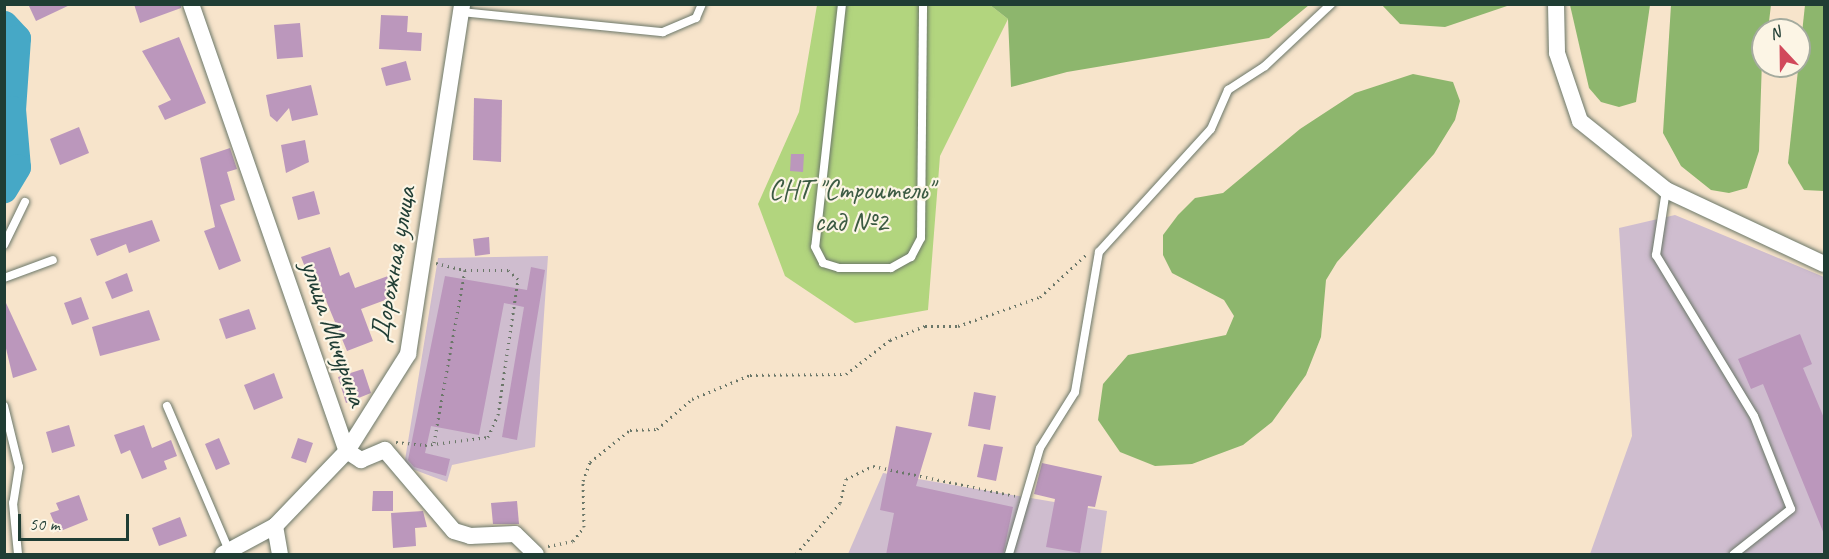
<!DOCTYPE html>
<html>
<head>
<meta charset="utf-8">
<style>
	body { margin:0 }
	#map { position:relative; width:1829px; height:559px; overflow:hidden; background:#f7e4cb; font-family:Caveat,sans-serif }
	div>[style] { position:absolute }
	.industrial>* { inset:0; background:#cfbdcf }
	.green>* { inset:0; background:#b2d57e }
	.forest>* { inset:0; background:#8db66d }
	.river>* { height:27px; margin:-13.5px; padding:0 13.5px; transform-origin:13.5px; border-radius:13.5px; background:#46a8c6 }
	.building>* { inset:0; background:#bb97bc }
	.path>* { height:3px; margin-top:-1.5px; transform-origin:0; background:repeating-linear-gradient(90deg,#6b7769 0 1.5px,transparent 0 6px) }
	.roads { filter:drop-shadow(0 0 2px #6b7769) drop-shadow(0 0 2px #6b7769) }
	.lane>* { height:8px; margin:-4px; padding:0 4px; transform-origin:4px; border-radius:4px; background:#fff }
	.street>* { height:16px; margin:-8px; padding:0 8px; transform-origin:8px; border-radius:8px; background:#fff }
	span { translate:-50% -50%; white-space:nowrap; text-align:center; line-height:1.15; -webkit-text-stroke:4.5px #fcf5e5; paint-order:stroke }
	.park-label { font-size:28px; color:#3c5b43 }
	.street-label { font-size:28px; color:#1f3d34 }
	.frame { position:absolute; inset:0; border:6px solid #1f3d34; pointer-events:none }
	.north { position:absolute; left:1751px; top:18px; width:60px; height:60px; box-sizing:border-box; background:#fcf5e5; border:2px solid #a4ab9e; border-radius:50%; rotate:338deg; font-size:16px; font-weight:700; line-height:24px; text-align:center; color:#1f3d34 }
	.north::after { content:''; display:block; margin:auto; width:21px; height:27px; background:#d1495b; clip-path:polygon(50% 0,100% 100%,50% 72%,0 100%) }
	.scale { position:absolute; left:18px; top:514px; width:111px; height:27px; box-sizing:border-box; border:3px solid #1f3d34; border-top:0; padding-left:8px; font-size:18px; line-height:21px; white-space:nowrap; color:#1f3d34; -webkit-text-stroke:4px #fcf5e5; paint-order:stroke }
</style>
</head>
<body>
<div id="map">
	<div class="industrial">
		<i style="clip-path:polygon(1675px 215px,1824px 277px,1824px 554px,1590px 554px,1632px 436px,1619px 228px)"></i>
		<i style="clip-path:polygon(548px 256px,535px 447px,452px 465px,447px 482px,404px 466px,438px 258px)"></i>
		<i style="clip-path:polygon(883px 473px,1107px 511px,1101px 554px,848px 554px)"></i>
	</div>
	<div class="green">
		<i style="clip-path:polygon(817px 5px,990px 5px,1008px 19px,940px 156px,928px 310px,855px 323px,785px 276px,758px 204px,799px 112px)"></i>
	</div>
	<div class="forest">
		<i style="clip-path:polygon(990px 5px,1309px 5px,1269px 38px,1067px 72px,1011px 87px,1008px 19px)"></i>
		<i style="clip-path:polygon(1382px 5px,1510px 5px,1445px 27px,1400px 24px)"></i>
		<i style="clip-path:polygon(1570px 5px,1650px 5px,1636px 102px,1619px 107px,1601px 102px,1589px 88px)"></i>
		<i style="clip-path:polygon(1671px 5px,1771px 5px,1768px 30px,1763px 30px,1759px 151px,1747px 188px,1729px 193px,1711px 190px,1681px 166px,1663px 133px)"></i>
		<i style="clip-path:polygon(1805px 5px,1824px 5px,1824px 191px,1804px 190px,1788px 163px)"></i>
		<i style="clip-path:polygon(1413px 74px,1453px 82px,1460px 101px,1455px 120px,1434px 154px,1337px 262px,1326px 280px,1321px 337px,1306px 375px,1272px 422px,1243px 445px,1192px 464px,1155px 466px,1120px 452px,1098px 420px,1103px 384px,1128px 355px,1226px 335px,1234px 316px,1224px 300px,1172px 273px,1163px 255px,1163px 235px,1178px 215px,1195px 198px,1223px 193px,1300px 129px,1355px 93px)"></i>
	</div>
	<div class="river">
		<i style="left:4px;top:24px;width:19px;rotate:47deg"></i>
		<i style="left:17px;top:38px;width:71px;rotate:94deg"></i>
		<i style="left:12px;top:109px;width:58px;rotate:85.1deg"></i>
		<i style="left:17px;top:167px;width:26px;rotate:121deg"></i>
	</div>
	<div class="building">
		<i style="clip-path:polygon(28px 4px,72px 4px,36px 21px)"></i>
		<i style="clip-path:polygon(134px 4px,181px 4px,181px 8px,140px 23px)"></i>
		<i style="clip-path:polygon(381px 15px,408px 16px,407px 32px,422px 33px,421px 51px,379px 49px)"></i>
		<i style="clip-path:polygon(300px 23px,303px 57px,277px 59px,274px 25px)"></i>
		<i style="clip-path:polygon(179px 37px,206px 103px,165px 120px,158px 106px,171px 100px,142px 51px)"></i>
		<i style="clip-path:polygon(406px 61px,411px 80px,386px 86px,381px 68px)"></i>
		<i style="clip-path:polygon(311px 85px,318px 115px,292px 121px,289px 108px,277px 122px,270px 116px,266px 95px)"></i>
		<i style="clip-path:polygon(474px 98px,502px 100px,501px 162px,473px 160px)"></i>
		<i style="clip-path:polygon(79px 127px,89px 153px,60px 165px,50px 139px)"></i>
		<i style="clip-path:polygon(305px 140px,309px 162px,286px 173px,281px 145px)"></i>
		<i style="clip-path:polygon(230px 148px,237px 169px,227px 172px,235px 200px,220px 205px,241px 261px,219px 270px,204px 231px,215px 227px,200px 158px)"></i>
		<i style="clip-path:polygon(791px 154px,804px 154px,803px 172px,790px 171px)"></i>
		<i style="clip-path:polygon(314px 191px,320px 214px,298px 220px,292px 197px)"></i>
		<i style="clip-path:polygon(152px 220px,160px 241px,129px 253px,126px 244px,97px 256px,90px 239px)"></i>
		<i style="clip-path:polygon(489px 237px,490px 254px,475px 256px,473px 239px)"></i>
		<i style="clip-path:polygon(330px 247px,340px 276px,349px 272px,355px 288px,388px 276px,396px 296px,361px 309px,373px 341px,347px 351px,315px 274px,309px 277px,301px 257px)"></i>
		<i style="clip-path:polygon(531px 267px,545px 270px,517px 440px,502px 437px,524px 307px,504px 303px,479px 435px,431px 426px,425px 453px,450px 459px,446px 476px,414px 467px,408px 460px,445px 276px,527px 290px)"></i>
		<i style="clip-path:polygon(127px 273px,133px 291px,112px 299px,105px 282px)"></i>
		<i style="clip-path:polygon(81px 297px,89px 319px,72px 325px,64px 303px)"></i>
		<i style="clip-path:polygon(6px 303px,37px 370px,13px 378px,4px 340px)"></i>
		<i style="clip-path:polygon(249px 309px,256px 329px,226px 339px,219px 319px)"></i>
		<i style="clip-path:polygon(149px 310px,160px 340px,100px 356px,92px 327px)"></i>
		<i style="clip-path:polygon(1800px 334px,1812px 364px,1803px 368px,1824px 418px,1824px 534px,1763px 384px,1751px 389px,1738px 359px)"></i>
		<i style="clip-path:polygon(363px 369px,371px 393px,346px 403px,338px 377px)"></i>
		<i style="clip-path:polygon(274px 373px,283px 398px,254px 410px,244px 385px)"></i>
		<i style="clip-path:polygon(974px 392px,996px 396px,990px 430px,968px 426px)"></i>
		<i style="clip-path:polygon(69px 425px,75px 446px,52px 453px,46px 432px)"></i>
		<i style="clip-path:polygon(144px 425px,152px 448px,171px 440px,177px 456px,164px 461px,167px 469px,142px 479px,130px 450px,121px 454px,114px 435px)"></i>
		<i style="clip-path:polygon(896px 426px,932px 433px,916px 486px,1013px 507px,1003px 555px,886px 555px,894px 513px,880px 510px)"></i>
		<i style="clip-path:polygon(219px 438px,230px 464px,216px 470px,205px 444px)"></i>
		<i style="clip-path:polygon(298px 438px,313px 443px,306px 463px,291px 458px)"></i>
		<i style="clip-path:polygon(984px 444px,1003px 447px,996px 481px,977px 477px)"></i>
		<i style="clip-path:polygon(1042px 463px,1102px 476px,1095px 507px,1088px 506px,1080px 553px,1046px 547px,1055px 499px,1034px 494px)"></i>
		<i style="clip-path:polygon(373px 491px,393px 491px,393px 511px,372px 511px)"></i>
		<i style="clip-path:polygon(79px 495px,88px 520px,58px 532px,50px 513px,59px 510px,56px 503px)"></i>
		<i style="clip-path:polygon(517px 501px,519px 524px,493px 524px,491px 503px)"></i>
		<i style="clip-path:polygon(423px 511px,427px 527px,415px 528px,416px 546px,393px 548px,391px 513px)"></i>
		<i style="clip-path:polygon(180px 517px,187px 536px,159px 546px,152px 528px)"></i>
	</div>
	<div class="path">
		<i style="left:436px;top:263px;width:30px;rotate:14deg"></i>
		<i style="left:396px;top:442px;width:29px;rotate:6deg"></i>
		<i style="left:425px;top:445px;width:64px;rotate:-7.2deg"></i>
		<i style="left:488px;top:437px;width:24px;rotate:-66deg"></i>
		<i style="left:498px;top:415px;width:137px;rotate:-81.6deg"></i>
		<i style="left:518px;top:279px;width:13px;rotate:-138deg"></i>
		<i style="left:508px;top:270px;width:43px;rotate:180deg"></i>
		<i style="left:465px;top:270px;width:176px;rotate:100.2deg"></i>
		<i style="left:548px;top:546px;width:25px;rotate:-11deg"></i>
		<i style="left:573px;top:541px;width:18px;rotate:-52deg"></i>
		<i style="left:584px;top:527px;width:46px;rotate:-91.2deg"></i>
		<i style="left:583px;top:481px;width:20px;rotate:-70deg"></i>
		<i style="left:590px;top:462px;width:51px;rotate:-38.7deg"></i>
		<i style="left:630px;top:430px;width:27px;rotate:-2deg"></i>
		<i style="left:657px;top:429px;width:46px;rotate:-40.6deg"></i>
		<i style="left:692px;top:399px;width:63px;rotate:-22.5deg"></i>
		<i style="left:750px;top:375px;width:96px;rotate:-0.6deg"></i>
		<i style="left:846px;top:374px;width:56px;rotate:-37.7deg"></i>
		<i style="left:890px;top:340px;width:38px;rotate:-22deg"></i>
		<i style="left:925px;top:326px;width:33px"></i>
		<i style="left:958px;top:326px;width:87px;rotate:-19.5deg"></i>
		<i style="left:1040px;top:297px;width:64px;rotate:-42.5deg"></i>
		<i style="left:796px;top:554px;width:67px;rotate:-49.2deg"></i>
		<i style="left:840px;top:503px;width:25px;rotate:-76deg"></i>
		<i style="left:846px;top:479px;width:30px;rotate:-26deg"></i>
		<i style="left:873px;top:466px;width:145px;rotate:11.9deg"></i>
	</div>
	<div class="roads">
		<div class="lane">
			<i style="left:842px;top:4px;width:244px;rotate:96.3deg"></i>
			<i style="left:815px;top:247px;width:18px;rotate:63deg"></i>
			<i style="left:823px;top:263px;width:17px;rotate:17deg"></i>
			<i style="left:839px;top:268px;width:52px"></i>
			<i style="left:891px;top:268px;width:23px;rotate:-29deg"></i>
			<i style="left:911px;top:257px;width:21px;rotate:-62deg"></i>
			<i style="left:921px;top:238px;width:234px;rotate:-89.5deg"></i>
			<i style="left:461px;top:12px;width:203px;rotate:5.7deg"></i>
			<i style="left:663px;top:32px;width:36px;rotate:-23deg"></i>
			<i style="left:696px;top:18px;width:15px;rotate:-67deg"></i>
			<i style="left:1666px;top:190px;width:66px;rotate:98.7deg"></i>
			<i style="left:1656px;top:255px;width:188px;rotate:58.7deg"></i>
			<i style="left:1754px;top:416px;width:100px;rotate:68.3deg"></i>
			<i style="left:1791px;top:509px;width:73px;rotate:141.7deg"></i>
			<i style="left:4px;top:245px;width:48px;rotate:-64deg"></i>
			<i style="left:4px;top:278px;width:52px;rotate:-20.2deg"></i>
			<i style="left:4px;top:406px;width:63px;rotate:76.2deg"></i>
			<i style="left:19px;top:467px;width:36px;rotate:99deg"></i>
			<i style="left:13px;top:503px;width:51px;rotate:84.4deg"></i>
			<i style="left:167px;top:406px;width:158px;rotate:66.8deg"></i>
			<i style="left:1009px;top:554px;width:110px;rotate:-73.7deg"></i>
			<i style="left:1040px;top:448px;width:66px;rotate:-58deg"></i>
			<i style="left:1075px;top:392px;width:142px;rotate:-80.3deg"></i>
			<i style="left:1099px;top:252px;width:166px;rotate:-47.7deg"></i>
			<i style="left:1211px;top:129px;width:43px;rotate:-66.4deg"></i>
			<i style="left:1228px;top:90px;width:44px;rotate:-33deg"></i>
			<i style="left:1265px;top:66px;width:91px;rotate:-43.2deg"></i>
		</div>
		<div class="street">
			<i style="left:191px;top:4px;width:473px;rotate:70.8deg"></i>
			<i style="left:347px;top:451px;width:17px;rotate:33deg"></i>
			<i style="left:361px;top:460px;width:26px;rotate:-23deg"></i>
			<i style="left:385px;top:450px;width:106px;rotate:49.6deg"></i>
			<i style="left:454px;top:531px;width:17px;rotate:17deg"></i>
			<i style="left:470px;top:536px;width:45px;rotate:-2.5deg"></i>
			<i style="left:515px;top:534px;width:29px;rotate:44deg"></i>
			<i style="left:1556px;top:4px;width:49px;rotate:88.8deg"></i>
			<i style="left:1557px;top:53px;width:72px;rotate:71.3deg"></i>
			<i style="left:1580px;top:121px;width:110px;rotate:38.7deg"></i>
			<i style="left:1666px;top:190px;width:174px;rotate:25.1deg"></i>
			<i style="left:275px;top:526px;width:28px;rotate:80deg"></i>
			<i style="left:223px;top:554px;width:59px;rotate:-28.3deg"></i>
			<i style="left:275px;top:526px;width:104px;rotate:-46.2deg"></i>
			<i style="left:347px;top:451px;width:115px;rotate:-57.8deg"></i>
			<i style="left:408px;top:354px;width:354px;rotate:-81.2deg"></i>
		</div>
	</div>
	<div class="park-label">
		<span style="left:851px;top:206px">СНТ "Строитель"<br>сад №2</span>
	</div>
	<div class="street-label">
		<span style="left:393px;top:264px;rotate:-80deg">Дорожная улица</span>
		<span style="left:334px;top:333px;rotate:71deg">улица Мичурина</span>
	</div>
	<div class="frame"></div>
	<div class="north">N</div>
	<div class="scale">50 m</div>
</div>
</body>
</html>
